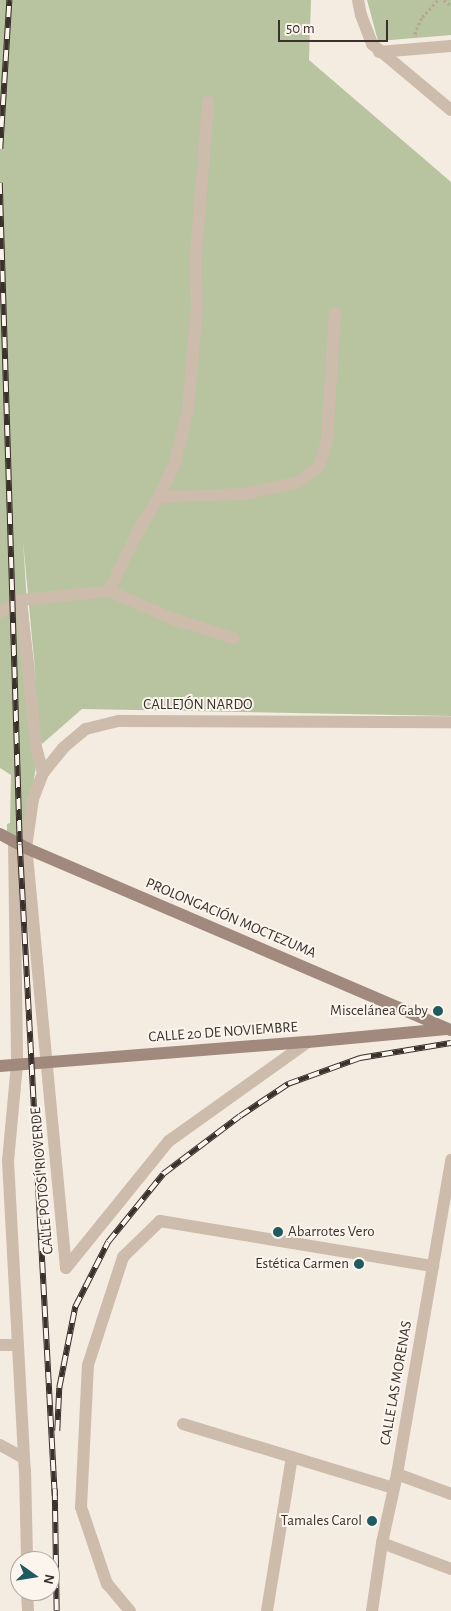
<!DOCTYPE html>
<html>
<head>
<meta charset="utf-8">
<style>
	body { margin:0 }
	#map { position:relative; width:451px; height:1611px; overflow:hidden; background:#f4ebe1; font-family:"Alegreya Sans",sans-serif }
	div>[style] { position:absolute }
	.green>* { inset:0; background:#b8c4a0 }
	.path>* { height:2.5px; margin-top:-1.25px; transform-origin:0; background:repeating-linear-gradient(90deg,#b9a596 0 2.5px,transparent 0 5px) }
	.street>* { height:12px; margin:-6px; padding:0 6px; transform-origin:6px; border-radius:6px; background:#cdbbac }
	.secondary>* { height:12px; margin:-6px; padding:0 6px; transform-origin:6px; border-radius:6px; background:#a18a7d }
	.rail>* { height:5.5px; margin-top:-2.75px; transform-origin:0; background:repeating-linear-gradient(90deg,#fbf5ee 0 11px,#3b302b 0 22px); box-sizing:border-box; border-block:1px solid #3b302b }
	.dots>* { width:14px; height:14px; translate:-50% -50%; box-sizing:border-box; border:2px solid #fbf5ee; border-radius:50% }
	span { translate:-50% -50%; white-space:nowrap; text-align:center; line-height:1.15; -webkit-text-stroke:4px #fbf5ee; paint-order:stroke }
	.street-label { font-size:15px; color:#3b302b }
	.poi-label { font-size:15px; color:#3b302b }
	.right { translate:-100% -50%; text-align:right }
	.left { translate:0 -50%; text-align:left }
	.north { position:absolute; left:10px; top:1551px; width:50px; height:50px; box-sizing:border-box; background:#fbf5ee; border:1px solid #aea6a0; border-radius:50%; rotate:103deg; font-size:14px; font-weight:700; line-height:20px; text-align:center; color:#3b302b }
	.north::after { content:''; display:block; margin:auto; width:18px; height:22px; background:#1f5a5e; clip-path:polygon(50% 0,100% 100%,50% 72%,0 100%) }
	.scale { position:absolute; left:278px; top:20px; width:110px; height:22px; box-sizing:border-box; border:2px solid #3b302b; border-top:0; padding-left:6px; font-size:15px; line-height:18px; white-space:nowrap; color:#3b302b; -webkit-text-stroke:4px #fbf5ee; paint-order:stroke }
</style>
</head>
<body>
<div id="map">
	<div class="green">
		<i style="clip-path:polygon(evenodd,0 0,311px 0,309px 60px,451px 182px,451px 716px,82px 709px,42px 744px,40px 739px,25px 840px,7px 836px,7px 824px,10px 823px,11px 775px,0 768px,0 0,23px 541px,36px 681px,27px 603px,23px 541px)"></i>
		<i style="clip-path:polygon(367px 0,451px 0,451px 35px,378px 41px)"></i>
	</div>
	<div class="path">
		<i style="left:444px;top:0;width:9px;rotate:36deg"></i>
		<i style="left:417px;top:34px;width:3px;rotate:180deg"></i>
		<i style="left:414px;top:34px;width:19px;rotate:-65deg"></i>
		<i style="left:422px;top:17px;width:23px;rotate:-47deg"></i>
	</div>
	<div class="street">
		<i style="left:358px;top:0;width:15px;rotate:79deg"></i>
		<i style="left:361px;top:15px;width:31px;rotate:69deg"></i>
		<i style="left:372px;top:44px;width:103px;rotate:39.9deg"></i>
		<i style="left:379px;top:52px;width:72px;rotate:-4.8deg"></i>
		<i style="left:159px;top:497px;width:85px;rotate:-2deg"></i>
		<i style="left:244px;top:494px;width:55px;rotate:-12.5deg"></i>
		<i style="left:298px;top:482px;width:26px;rotate:-37deg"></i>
		<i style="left:319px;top:466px;width:28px;rotate:-73deg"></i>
		<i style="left:327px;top:439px;width:126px;rotate:-86.4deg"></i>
		<i style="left:109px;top:591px;width:64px;rotate:-64.2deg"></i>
		<i style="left:137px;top:533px;width:42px;rotate:-58.6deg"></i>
		<i style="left:159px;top:497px;width:38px;rotate:-65deg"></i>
		<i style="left:175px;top:462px;width:54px;rotate:-76deg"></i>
		<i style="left:188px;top:410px;width:104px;rotate:-85.1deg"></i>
		<i style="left:197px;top:306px;width:41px;rotate:-92.8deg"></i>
		<i style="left:195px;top:265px;width:164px;rotate:-85.4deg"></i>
		<i style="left:21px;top:600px;width:148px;rotate:84.2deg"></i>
		<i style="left:36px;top:747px;width:27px;rotate:75deg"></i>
		<i style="left:0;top:612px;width:24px;rotate:-30deg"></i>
		<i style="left:21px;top:600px;width:88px;rotate:-5.8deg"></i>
		<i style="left:109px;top:591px;width:70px;rotate:23.6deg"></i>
		<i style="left:173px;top:619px;width:64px;rotate:17.3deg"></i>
		<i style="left:14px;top:841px;width:223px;rotate:89.2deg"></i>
		<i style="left:17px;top:1064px;width:97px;rotate:95.3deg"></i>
		<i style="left:8px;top:1161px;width:309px;rotate:86.9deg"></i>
		<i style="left:25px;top:1470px;width:91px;rotate:88.7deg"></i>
		<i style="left:66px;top:1268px;width:422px;rotate:-95.4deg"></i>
		<i style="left:26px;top:848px;width:49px;rotate:-81.9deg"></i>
		<i style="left:33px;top:799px;width:28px;rotate:-69deg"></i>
		<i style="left:43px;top:773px;width:32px;rotate:-51deg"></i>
		<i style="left:63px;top:748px;width:30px;rotate:-40deg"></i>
		<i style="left:86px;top:729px;width:34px;rotate:-14deg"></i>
		<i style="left:119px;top:721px;width:332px;rotate:0.2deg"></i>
		<i style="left:66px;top:1268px;width:164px;rotate:-51deg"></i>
		<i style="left:169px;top:1141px;width:171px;rotate:-35.5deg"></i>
		<i style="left:0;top:1345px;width:17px"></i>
		<i style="left:183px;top:1424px;width:220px;rotate:16.9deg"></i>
		<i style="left:0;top:1445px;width:26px;rotate:29deg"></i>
		<i style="left:397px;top:1474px;width:58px;rotate:20.3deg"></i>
		<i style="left:382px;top:1543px;width:74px;rotate:20.6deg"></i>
		<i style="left:27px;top:1591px;width:20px;rotate:87deg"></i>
		<i style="left:130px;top:1611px;width:35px;rotate:-130deg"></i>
		<i style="left:107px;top:1584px;width:81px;rotate:-108.7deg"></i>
		<i style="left:81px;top:1507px;width:142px;rotate:-87.2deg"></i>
		<i style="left:88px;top:1365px;width:114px;rotate:-72deg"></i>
		<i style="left:123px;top:1257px;width:52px;rotate:-44.2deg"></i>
		<i style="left:160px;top:1221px;width:277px;rotate:9.4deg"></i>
		<i style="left:267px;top:1611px;width:156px;rotate:-80.8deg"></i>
		<i style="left:372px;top:1611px;width:69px;rotate:-81.6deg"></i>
		<i style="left:382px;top:1543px;width:71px;rotate:-77.7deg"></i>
		<i style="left:397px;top:1474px;width:319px;rotate:-80.2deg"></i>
	</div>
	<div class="secondary">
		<i style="left:0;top:834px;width:30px;rotate:28deg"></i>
		<i style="left:26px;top:848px;width:462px;rotate:23.2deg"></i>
		<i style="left:0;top:1066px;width:309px;rotate:-4.5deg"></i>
		<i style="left:308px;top:1042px;width:139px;rotate:-5.4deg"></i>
	</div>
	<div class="rail">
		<i style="left:0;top:149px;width:149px;rotate:-86.5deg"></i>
		<i style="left:0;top:183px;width:662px;rotate:88.27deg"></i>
		<i style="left:20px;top:845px;width:652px;rotate:86.92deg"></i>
		<i style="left:57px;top:1431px;width:43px;rotate:-87.3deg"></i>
		<i style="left:59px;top:1388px;width:83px;rotate:-78.8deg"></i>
		<i style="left:75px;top:1307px;width:73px;rotate:-63.1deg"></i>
		<i style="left:108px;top:1242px;width:87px;rotate:-51deg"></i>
		<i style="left:163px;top:1174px;width:96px;rotate:-37deg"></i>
		<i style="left:240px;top:1116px;width:58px;rotate:-33.7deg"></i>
		<i style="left:288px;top:1084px;width:77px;rotate:-19.9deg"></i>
		<i style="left:360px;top:1058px;width:92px;rotate:-9.4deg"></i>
		<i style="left:55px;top:1489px;width:122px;rotate:89.1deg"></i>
	</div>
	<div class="dots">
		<i style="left:438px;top:1011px;background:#1f5a5e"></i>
		<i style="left:278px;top:1232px;background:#1f5a5e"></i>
		<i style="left:359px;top:1264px;background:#1f5a5e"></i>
		<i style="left:372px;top:1521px;background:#1f5a5e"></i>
	</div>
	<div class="street-label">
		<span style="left:198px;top:705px">CALLEJÓN NARDO</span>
		<span style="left:231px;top:918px;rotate:23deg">PROLONGACIÓN MOCTEZUMA</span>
		<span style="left:223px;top:1032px;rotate:-4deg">CALLE 20 DE NOVIEMBRE</span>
		<span style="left:42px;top:1181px;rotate:-95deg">CALLE POTOSÍ RIOVERDE</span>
		<span style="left:396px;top:1383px;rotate:-80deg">CALLE LAS MORENAS</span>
	</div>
	<div class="poi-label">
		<span class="right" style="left:428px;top:1011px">Miscelánea Gaby</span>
		<span class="left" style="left:288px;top:1232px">Abarrotes Vero</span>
		<span class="right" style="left:349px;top:1264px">Estética Carmen</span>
		<span class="right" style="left:362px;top:1521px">Tamales Carol</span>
	</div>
	<div class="north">N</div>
	<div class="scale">50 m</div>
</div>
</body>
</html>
